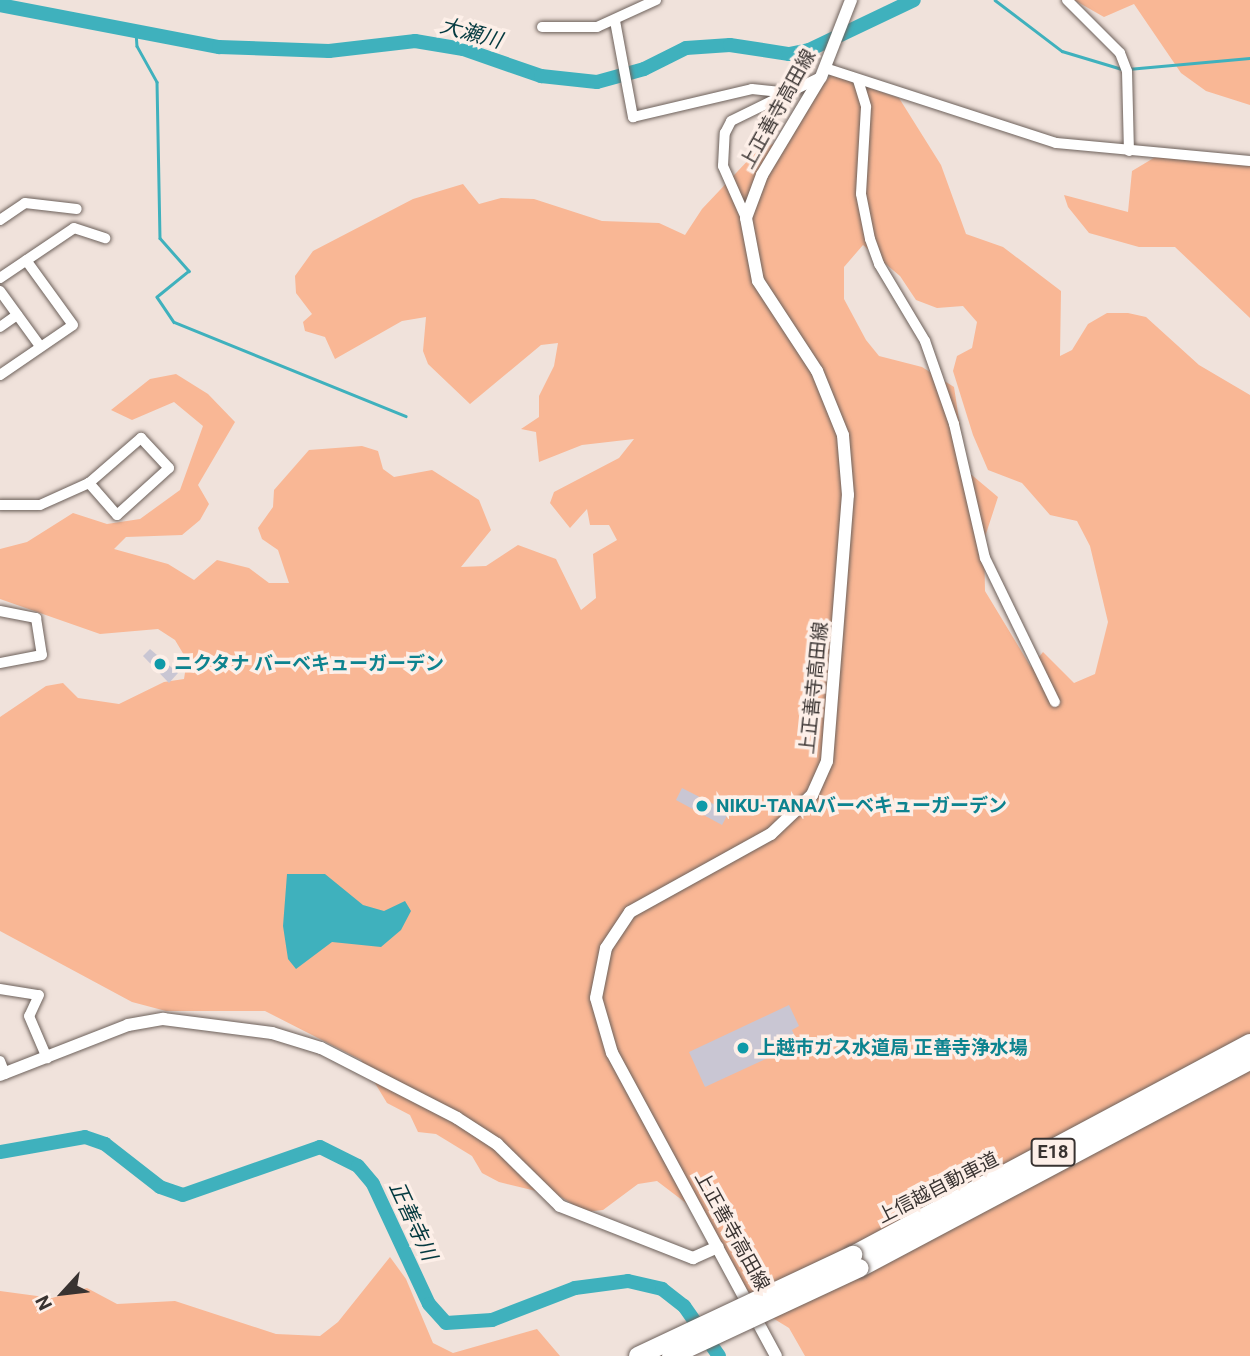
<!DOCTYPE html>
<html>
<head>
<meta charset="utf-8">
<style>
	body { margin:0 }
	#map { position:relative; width:1250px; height:1356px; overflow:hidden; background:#f0e2db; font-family:Roboto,"Noto Sans JP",sans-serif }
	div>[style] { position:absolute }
	.green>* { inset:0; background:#f9b795 }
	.water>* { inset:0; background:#3fb1bd }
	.stream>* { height:2.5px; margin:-1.25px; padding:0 1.25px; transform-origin:1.25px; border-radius:1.25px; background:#3fb1bd }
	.river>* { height:14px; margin:-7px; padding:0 7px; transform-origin:7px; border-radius:7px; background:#3fb1bd }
	.building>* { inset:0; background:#c9c6d3 }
	.roads { filter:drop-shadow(0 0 2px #6d615b) drop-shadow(0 0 2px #6d615b) }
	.street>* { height:10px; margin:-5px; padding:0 5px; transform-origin:5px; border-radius:5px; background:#fff }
	.secondary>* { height:12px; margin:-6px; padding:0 6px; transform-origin:6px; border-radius:6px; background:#fff }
	.highway>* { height:18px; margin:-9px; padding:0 9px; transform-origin:9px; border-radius:9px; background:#fff }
	.bridges { filter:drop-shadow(0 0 2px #6d615b) drop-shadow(0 0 2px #6d615b) }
	.highway-bridge>* { height:18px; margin:-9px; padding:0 9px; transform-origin:9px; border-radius:9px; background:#fff }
	.dots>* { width:19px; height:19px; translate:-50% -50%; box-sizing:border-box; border:4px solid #fdefe8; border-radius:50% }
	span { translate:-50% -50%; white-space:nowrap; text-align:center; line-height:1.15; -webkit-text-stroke:7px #fdefe8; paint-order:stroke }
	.shield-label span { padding:2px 5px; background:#fdefe8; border:2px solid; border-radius:5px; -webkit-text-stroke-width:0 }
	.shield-label { font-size:18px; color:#393331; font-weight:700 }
	.street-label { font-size:19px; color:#393331 }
	.culture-label { font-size:19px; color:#0d838f; font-weight:700 }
	.left { translate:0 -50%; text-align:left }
	.water-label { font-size:21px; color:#03393f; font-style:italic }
	.north { position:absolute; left:28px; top:1258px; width:70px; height:70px; -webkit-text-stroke:5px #fdefe8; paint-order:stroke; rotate:243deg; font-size:19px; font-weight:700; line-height:28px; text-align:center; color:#393331 }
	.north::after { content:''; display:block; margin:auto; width:24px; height:32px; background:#393331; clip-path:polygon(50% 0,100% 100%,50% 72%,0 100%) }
</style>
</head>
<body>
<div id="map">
	<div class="green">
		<i style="clip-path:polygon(1074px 0,1250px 0,1250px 105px,1206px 91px,1181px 73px,1134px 4px,1104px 17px)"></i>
		<i style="clip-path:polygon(evenodd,831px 75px,899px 98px,941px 165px,966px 234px,1003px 247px,1061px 291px,1060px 356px,1072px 350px,1088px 324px,1107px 313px,1128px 313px,1146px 317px,1199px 365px,1250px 395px,1250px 1356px,805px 1356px,789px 1328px,761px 1311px,695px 1210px,657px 1181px,638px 1184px,603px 1210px,585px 1212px,561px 1197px,499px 1182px,482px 1173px,472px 1156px,436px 1134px,418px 1132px,410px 1115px,387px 1103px,361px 1060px,265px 1011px,166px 1011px,132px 1002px,0 931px,0 717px,46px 686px,63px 683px,78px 698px,119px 704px,164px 682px,184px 679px,187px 660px,175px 640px,158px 629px,100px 634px,0 599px,0 549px,27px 542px,73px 513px,107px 524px,140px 519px,180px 490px,203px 426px,174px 402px,132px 420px,111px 410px,150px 379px,176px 374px,208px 394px,235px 422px,198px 485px,209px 504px,200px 520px,182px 535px,126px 537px,114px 549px,168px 564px,194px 580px,217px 560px,249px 568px,269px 583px,289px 583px,278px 550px,262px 539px,258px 528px,273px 507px,274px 490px,309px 450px,362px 446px,378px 451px,383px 469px,394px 477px,432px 470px,479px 500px,491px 530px,461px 567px,486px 566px,518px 545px,556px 559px,581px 610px,596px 598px,593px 554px,617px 540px,609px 525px,590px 525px,587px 509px,570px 528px,550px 503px,554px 492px,619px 458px,634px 439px,582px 445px,539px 462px,536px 432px,521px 429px,539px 417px,539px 396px,554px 366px,558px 343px,541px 345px,470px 404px,428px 364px,423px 351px,426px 317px,402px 321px,335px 359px,325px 337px,305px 331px,303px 322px,312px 314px,296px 293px,295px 276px,313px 251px,413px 199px,463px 184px,479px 204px,501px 198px,534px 199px,602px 221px,659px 223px,685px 235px,702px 209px,754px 154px,776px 142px,831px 75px,863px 245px,900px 276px,916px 300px,937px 308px,963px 306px,977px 322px,972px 348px,957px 356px,953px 371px,973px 435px,988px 470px,1022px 483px,1050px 515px,1077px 521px,1090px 546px,1108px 622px,1095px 674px,1074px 683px,1043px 652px,1031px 667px,985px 591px,984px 540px,998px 497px,967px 471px,954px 387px,922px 367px,879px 356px,866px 340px,844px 299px,844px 267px,863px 245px)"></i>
		<i style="clip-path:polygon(1157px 156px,1250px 166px,1250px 318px,1175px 247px,1139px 247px,1089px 233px,1068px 207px,1064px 195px,1128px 212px,1132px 171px)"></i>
		<i style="clip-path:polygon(390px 1257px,406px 1279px,433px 1343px,453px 1353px,537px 1329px,560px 1356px,0 1356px,0 1291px,52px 1298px,87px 1288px,117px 1304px,175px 1301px,276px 1334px,320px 1336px,338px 1322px)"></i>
	</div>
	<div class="water">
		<i style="clip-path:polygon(287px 874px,325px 874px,363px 905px,384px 911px,405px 901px,411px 911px,401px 930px,381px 947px,332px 942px,296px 969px,288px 959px,283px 926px)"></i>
	</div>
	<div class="stream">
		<i style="left:995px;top:0;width:84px;rotate:37.3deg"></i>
		<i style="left:1062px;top:51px;width:63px;rotate:16.7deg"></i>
		<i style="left:136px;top:32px;width:14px;rotate:86deg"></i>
		<i style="left:137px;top:46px;width:41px;rotate:60.9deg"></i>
		<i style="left:157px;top:82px;width:156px;rotate:88.9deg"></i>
		<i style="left:160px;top:238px;width:44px;rotate:48.7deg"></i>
		<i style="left:189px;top:271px;width:41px;rotate:140.9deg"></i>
		<i style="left:157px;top:297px;width:30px;rotate:56deg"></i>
		<i style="left:174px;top:322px;width:250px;rotate:22.1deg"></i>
		<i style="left:1128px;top:69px;width:122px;rotate:-5.2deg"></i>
	</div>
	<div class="river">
		<i style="left:0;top:5px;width:223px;rotate:10.9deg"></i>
		<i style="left:219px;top:47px;width:110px;rotate:2.1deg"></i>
		<i style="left:329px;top:51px;width:87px;rotate:-6.6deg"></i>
		<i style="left:415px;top:41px;width:49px;rotate:9.5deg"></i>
		<i style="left:463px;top:49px;width:83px;rotate:19.1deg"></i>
		<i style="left:541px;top:76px;width:56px;rotate:6.1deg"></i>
		<i style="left:597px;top:82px;width:49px;rotate:-15.5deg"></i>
		<i style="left:644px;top:69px;width:47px;rotate:-26.6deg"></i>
		<i style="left:686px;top:48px;width:44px;rotate:-3.9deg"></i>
		<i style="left:730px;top:45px;width:60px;rotate:8.7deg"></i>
		<i style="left:789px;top:54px;width:20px;rotate:-11deg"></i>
		<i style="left:809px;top:50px;width:116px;rotate:-25.5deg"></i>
		<i style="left:0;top:1152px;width:86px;rotate:-10deg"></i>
		<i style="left:85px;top:1137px;width:21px;rotate:19deg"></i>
		<i style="left:105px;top:1144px;width:70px;rotate:38deg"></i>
		<i style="left:160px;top:1187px;width:24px;rotate:19deg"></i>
		<i style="left:183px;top:1195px;width:145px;rotate:-19.3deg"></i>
		<i style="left:320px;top:1147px;width:42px;rotate:26.6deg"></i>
		<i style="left:358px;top:1166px;width:23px;rotate:50deg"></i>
		<i style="left:373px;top:1184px;width:132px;rotate:65deg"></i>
		<i style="left:429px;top:1304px;width:25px;rotate:48deg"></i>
		<i style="left:446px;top:1323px;width:46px;rotate:-3.7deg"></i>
		<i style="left:492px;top:1320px;width:89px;rotate:-21.1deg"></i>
		<i style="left:575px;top:1288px;width:53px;rotate:-7.5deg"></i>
		<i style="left:628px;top:1281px;width:35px;rotate:13deg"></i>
		<i style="left:662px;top:1289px;width:28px;rotate:38deg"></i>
		<i style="left:684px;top:1306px;width:61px;rotate:55deg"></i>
	</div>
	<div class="building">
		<i style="clip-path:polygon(150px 649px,178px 673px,169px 683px,143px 656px)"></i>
		<i style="clip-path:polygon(682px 788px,729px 812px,722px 825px,676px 800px)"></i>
		<i style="clip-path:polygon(789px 1005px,799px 1026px,792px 1030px,798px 1044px,705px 1087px,689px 1052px)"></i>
	</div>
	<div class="roads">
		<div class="street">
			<i style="left:1067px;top:0;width:75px;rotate:45deg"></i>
			<i style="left:1120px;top:53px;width:19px;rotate:69deg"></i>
			<i style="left:1127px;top:71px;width:80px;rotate:88.6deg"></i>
			<i style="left:615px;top:21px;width:98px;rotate:79.4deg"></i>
			<i style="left:633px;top:117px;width:122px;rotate:-13.2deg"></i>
			<i style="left:752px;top:89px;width:31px;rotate:6deg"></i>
			<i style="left:542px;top:27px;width:55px"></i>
			<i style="left:597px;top:27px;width:65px;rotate:-24.6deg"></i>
			<i style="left:825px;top:68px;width:243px;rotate:18deg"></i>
			<i style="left:1056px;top:143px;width:195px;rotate:5.3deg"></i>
			<i style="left:858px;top:80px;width:28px;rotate:73deg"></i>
			<i style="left:866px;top:107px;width:87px;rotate:93.3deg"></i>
			<i style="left:861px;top:194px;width:46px;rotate:78.7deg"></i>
			<i style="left:870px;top:239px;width:27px;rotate:70deg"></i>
			<i style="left:879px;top:264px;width:90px;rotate:59.1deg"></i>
			<i style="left:925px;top:341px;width:88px;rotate:70.7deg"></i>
			<i style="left:954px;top:424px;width:138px;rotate:77deg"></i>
			<i style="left:985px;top:558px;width:160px;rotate:64.1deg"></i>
			<i style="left:746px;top:218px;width:57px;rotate:-113.9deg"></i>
			<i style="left:723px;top:166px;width:33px;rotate:-87deg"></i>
			<i style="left:725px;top:133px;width:13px;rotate:-63deg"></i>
			<i style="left:731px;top:121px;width:100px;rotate:-26.1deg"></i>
			<i style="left:0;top:220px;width:30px;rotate:-34deg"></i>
			<i style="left:25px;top:203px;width:52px;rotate:6.6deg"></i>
			<i style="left:0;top:278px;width:89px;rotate:-34deg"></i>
			<i style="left:74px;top:228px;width:33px;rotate:18deg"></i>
			<i style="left:0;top:291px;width:68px;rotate:54deg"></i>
			<i style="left:0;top:327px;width:21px;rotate:-35deg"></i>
			<i style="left:0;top:375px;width:88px;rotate:-34.4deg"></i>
			<i style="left:73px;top:325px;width:80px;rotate:-125.9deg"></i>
			<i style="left:0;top:505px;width:40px"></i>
			<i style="left:40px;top:505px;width:54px;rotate:-24.2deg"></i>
			<i style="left:89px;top:483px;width:69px;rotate:-40.9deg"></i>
			<i style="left:141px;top:438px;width:41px;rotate:47deg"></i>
			<i style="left:169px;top:468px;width:70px;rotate:137.9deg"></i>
			<i style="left:117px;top:515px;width:43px;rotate:-131.2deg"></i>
			<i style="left:0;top:611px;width:37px;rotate:11deg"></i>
			<i style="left:36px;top:618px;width:37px;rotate:81deg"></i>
			<i style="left:42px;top:655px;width:43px;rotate:169.2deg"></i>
			<i style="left:0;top:989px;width:39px;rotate:9deg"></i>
			<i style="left:39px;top:995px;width:23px;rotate:115deg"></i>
			<i style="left:29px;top:1016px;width:46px;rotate:66.8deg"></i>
			<i style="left:0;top:1061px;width:14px;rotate:69deg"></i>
		</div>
		<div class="secondary">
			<i style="left:0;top:1075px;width:137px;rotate:-21.3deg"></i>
			<i style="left:128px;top:1025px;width:36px;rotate:-10deg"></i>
			<i style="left:163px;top:1019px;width:110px;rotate:7.3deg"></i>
			<i style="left:272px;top:1033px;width:51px;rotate:17deg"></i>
			<i style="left:321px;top:1048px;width:153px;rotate:27.2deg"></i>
			<i style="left:457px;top:1118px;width:48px;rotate:33deg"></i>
			<i style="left:497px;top:1144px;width:88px;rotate:44.5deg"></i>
			<i style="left:560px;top:1206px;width:143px;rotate:21.4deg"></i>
			<i style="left:693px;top:1258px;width:27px;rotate:-24deg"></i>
			<i style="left:776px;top:1356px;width:345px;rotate:-118.4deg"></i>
			<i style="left:612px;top:1053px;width:57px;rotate:-106.2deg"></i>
			<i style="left:596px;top:998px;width:51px;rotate:-78.7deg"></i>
			<i style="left:606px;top:948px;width:43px;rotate:-56.3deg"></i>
			<i style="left:630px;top:912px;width:161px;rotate:-29deg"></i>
			<i style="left:771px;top:834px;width:57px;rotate:-43.6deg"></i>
			<i style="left:812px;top:795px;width:37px;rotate:-66deg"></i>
			<i style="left:827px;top:761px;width:267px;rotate:-85.5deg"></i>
			<i style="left:848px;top:495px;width:60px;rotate:-94.8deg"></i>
			<i style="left:843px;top:435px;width:69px;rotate:-112.1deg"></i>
			<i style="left:817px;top:371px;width:108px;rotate:-123.2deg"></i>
			<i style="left:758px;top:281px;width:64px;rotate:-100.8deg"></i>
			<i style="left:746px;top:218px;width:46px;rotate:-69.6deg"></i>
			<i style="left:762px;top:175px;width:114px;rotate:-59deg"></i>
			<i style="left:821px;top:77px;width:83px;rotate:-68.7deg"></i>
		</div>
		<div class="highway">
			<i style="left:853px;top:1255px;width:450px;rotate:-28.1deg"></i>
			<i style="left:860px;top:1268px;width:442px;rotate:-28deg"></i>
		</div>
	</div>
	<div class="bridges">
		<div class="highway-bridge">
			<i style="left:638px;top:1356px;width:238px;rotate:-25.2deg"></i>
			<i style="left:671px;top:1356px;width:208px;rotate:-25deg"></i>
		</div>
	</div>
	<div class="dots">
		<i style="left:160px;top:664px;background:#0f9aa8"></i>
		<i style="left:702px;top:806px;background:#0f9aa8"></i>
		<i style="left:743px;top:1048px;background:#0f9aa8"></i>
	</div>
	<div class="shield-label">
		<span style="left:1053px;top:1152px">E18</span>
	</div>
	<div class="street-label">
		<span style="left:778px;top:109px;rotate:-61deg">上正善寺高田線</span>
		<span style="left:814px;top:688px;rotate:-84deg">上正善寺高田線</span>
		<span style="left:938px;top:1188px;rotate:-27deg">上信越自動車道</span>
		<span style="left:732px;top:1231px;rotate:61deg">上正善寺高田線</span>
	</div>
	<div class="culture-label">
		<span class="left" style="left:174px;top:664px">ニクタナ バーベキューガーデン</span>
		<span class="left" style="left:716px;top:806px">NIKU-TANAバーベキューガーデン</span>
		<span class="left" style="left:757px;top:1048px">上越市ガス水道局 正善寺浄水場</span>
	</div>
	<div class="water-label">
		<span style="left:471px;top:33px;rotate:15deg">大瀬川</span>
		<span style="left:413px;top:1221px;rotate:65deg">正善寺川</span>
	</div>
	<div class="north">N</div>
</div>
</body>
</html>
